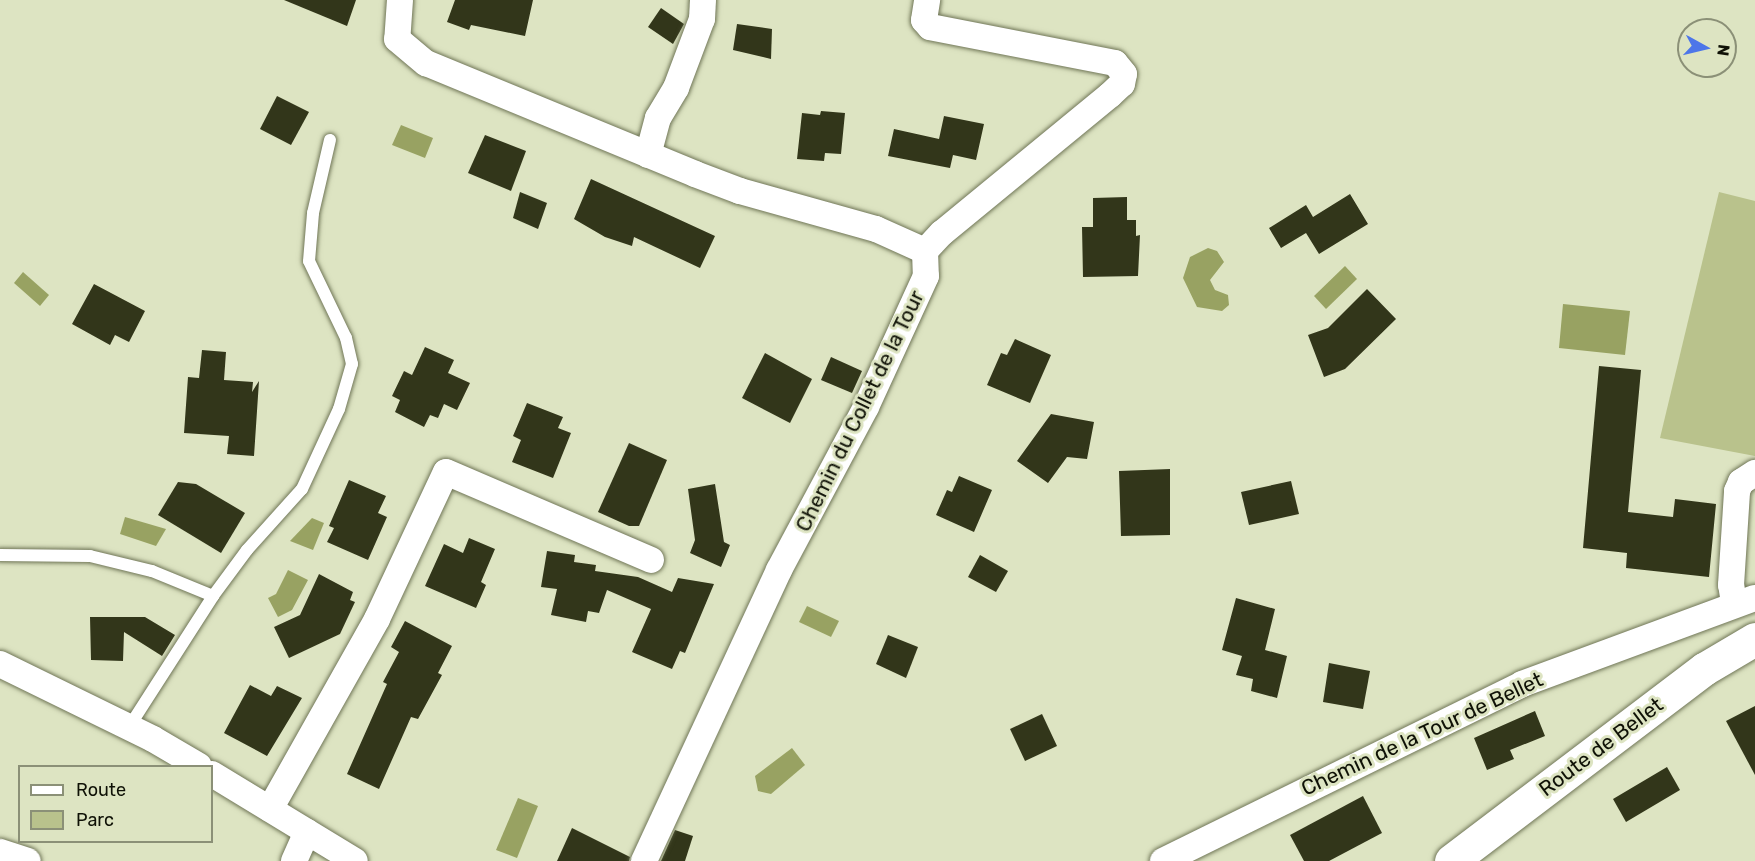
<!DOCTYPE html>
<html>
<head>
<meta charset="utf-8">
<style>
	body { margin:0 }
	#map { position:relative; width:1755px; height:861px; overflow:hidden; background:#dde4c2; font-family:Rubik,sans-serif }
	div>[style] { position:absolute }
	.green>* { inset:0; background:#b9c28c }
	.water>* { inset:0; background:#98a262 }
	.building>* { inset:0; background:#32361a }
	.roads { filter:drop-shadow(0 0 2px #707657) drop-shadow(0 0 2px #707657) }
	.service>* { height:12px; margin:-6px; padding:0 6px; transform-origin:6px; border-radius:6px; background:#fff }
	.minor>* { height:26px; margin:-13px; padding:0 13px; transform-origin:13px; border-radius:13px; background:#fff }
	.secondary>* { height:33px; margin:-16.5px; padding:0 16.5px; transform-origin:16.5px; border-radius:16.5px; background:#fff }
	span { translate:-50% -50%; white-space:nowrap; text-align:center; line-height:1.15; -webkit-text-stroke:6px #dde4c2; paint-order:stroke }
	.street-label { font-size:21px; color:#0f1106 }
	.legend { position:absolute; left:18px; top:765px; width:195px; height:78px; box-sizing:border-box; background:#dde4c2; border:2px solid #8b9077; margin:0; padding:8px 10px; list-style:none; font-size:18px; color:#0f1106 }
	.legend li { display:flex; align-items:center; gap:12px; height:30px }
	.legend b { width:30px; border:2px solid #8b9077 }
	.north { position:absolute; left:1677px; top:18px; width:60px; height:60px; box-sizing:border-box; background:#dde4c2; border:2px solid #8b9077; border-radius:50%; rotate:98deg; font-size:16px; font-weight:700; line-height:24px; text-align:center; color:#0f1106 }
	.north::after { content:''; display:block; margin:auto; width:21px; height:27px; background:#4d76e9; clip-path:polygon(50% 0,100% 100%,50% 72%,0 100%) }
</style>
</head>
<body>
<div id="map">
	<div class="green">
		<i style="clip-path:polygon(1719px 192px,1755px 201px,1755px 456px,1660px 438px)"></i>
	</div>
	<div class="water">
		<i style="clip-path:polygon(401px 125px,433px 138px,425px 158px,392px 145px)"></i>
		<i style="clip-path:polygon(1208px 248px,1217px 251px,1224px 262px,1210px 280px,1215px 290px,1228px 295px,1229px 305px,1222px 311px,1197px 307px,1183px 278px,1190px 257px)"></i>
		<i style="clip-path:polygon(1345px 266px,1357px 279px,1326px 309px,1314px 296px)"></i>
		<i style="clip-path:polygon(23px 272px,49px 295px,40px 306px,14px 283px)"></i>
		<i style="clip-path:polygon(1563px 304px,1630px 311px,1625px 355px,1559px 348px)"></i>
		<i style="clip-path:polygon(125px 517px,166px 529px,156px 546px,120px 534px)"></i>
		<i style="clip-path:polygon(312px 518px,324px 523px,313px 550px,290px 541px)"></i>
		<i style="clip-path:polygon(288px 570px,308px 580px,292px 610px,278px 617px,268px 598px,276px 594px)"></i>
		<i style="clip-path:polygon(807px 606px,839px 621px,831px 637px,799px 622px)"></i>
		<i style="clip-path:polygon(792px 748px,805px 765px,771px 794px,758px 791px,755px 776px)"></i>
		<i style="clip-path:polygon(518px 798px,538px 806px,517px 858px,496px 850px)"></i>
	</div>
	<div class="building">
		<i style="clip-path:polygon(284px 0,356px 0,347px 26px)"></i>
		<i style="clip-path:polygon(455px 0,533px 0,525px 36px,471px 25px,469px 30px,447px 22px)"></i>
		<i style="clip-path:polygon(661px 8px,684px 24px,673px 44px,648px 27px)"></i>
		<i style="clip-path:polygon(737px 24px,772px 29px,771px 59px,733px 50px)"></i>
		<i style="clip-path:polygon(277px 96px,309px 112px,291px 145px,260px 129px)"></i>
		<i style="clip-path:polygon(821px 111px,845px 113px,841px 154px,825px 153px,824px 161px,797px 159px,802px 113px,820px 115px)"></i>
		<i style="clip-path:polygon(944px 116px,984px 124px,976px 160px,953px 155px,950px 168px,888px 156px,894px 129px,939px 139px)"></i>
		<i style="clip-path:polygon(485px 135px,526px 151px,511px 191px,468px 173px)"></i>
		<i style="clip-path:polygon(591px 179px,715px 236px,700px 268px,634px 237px,632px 246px,605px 237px,574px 219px)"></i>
		<i style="clip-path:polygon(520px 192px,547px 203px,538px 229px,513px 218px)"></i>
		<i style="clip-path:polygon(1350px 194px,1368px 224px,1319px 254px,1306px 233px,1281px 248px,1269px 228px,1306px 205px,1313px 217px)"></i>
		<i style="clip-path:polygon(1127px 197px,1127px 220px,1136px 220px,1136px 236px,1140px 235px,1138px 276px,1083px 277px,1082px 227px,1093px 227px,1093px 198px)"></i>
		<i style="clip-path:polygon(94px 284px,145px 311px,129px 342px,115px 335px,110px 345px,72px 324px)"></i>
		<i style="clip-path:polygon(1367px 289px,1396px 319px,1345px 369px,1324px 377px,1308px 335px,1328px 328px)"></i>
		<i style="clip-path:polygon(1015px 339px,1051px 355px,1030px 403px,987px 385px,1001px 353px,1007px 355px)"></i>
		<i style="clip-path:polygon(425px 347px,454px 360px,448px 373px,470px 383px,457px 410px,444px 404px,438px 418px,430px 415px,424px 427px,395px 412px,400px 400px,392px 396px,404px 371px,412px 375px)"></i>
		<i style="clip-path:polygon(202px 350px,226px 352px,224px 380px,253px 382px,252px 392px,259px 381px,254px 456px,227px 454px,229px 436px,184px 433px,188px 377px,199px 378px)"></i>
		<i style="clip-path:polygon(765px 353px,812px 379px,790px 423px,742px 398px)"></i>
		<i style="clip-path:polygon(831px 357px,862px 371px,852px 393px,821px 380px)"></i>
		<i style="clip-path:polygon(1599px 366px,1641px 370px,1628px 512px,1673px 517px,1675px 499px,1716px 504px,1709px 577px,1626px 568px,1627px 553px,1583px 548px)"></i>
		<i style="clip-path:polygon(527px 403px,563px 417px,558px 428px,571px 433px,553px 478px,512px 462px,521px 440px,513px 436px)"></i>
		<i style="clip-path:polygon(1051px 414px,1094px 422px,1087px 459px,1067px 457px,1048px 483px,1017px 461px)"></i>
		<i style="clip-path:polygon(629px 443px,667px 460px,639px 526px,629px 526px,598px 512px)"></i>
		<i style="clip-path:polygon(1170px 469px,1170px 535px,1121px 536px,1119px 471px)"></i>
		<i style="clip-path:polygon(959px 476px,992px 490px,974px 532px,936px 515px,947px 490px,952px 492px)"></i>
		<i style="clip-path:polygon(349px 480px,386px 496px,378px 513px,387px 517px,368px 560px,327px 542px,334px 528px,329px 526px)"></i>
		<i style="clip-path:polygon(1291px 481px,1299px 514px,1249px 525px,1241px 492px)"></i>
		<i style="clip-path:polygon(178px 482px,196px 484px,245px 513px,221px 553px,158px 515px)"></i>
		<i style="clip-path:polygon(715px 484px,724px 542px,730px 545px,721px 567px,690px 553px,695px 540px,688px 489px)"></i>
		<i style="clip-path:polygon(469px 538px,495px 549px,481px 582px,486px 585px,476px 608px,425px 586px,444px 544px,463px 553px)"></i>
		<i style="clip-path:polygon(547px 551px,575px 555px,574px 562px,596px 565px,595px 571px,638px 577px,672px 592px,678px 578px,714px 584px,685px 653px,680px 651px,672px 669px,632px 652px,651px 609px,607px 590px,599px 613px,588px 611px,586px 622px,551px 615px,557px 589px,541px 587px)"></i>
		<i style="clip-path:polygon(980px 555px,1008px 571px,996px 592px,968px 577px)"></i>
		<i style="clip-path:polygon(319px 574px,353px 592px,350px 600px,355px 602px,340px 634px,289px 658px,274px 627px,300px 615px)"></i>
		<i style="clip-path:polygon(1236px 598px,1275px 609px,1265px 650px,1287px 656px,1277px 698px,1251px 691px,1253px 679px,1236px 675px,1242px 656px,1222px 650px)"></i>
		<i style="clip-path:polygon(90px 617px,145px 617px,175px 635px,162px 656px,124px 632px,123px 661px,91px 660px)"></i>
		<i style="clip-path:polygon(405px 621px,452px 646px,438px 673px,442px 675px,418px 719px,411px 717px,379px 789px,347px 774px,387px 684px,383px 682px,399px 652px,391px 647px)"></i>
		<i style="clip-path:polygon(888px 635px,918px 647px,906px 678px,876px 664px)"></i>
		<i style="clip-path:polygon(1329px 663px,1370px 671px,1363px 709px,1323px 702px)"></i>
		<i style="clip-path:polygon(250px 685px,271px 696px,277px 686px,302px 698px,267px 756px,224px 733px)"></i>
		<i style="clip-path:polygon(1755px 706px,1755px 775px,1726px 721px)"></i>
		<i style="clip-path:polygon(1535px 711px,1545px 736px,1510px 750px,1514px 759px,1487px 770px,1474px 738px)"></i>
		<i style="clip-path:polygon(1042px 714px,1057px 746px,1025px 761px,1010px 729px)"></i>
		<i style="clip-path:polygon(1667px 767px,1680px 790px,1626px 822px,1613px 799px)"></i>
		<i style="clip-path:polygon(1363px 796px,1382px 833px,1329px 861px,1304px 861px,1290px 835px)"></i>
		<i style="clip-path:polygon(572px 828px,630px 857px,629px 861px,557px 861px)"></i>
		<i style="clip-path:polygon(675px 830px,693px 836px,685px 861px,661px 861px)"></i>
	</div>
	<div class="roads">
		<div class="service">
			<i style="left:0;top:555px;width:90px;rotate:0.6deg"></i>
			<i style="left:90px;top:556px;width:64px;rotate:13.6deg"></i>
			<i style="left:152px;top:571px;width:66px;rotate:22.3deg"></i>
			<i style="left:129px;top:727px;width:156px;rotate:-57.3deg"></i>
			<i style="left:213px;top:596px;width:57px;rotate:-53.5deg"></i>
			<i style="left:247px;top:550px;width:82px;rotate:-48deg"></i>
			<i style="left:302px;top:489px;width:88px;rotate:-65.2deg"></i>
			<i style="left:339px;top:409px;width:47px;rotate:-73.9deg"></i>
			<i style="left:352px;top:364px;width:27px;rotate:-103deg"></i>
			<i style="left:346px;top:338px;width:85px;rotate:-115.7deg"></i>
			<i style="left:309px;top:261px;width:48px;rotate:-85.2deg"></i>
			<i style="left:313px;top:213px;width:75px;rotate:-76.9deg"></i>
		</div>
		<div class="minor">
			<i style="left:400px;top:0;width:39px;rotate:94deg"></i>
			<i style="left:397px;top:39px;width:38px;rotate:40deg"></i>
			<i style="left:426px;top:63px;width:291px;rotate:22.4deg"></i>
			<i style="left:695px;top:174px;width:48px;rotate:20.7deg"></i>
			<i style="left:740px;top:191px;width:141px;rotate:15.6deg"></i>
			<i style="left:876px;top:229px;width:54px;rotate:24.2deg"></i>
			<i style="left:925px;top:251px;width:25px;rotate:88deg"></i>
			<i style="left:926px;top:276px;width:144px;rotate:114.6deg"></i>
			<i style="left:866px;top:407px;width:185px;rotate:118.1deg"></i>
			<i style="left:779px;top:570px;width:321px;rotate:114.9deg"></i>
			<i style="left:648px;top:155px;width:38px;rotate:-75deg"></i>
			<i style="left:658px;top:118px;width:35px;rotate:-59deg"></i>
			<i style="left:676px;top:88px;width:74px;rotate:-69.4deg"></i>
			<i style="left:702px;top:19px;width:19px;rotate:-87deg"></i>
			<i style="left:925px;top:251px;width:25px;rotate:-47deg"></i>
			<i style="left:942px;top:233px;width:217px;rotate:-39.4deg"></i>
			<i style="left:1110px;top:95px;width:16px;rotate:-43deg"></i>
			<i style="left:1122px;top:84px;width:10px;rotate:-79deg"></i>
			<i style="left:1124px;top:74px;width:14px;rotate:-129deg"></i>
			<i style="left:1115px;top:63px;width:188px;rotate:-169deg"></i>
			<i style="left:930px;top:27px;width:9px;rotate:-131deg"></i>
			<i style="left:924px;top:20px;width:20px;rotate:-81deg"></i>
			<i style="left:1734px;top:603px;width:18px;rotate:-99deg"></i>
			<i style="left:1731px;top:585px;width:94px;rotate:-86.3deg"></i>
			<i style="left:1737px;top:491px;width:10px;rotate:-66deg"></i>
			<i style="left:1741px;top:482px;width:17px;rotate:-33deg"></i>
			<i style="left:0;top:664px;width:170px;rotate:26.1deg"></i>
			<i style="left:153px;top:739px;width:53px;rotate:30.4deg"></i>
			<i style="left:212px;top:774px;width:167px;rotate:31.3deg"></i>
			<i style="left:270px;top:809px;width:218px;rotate:-60.6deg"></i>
			<i style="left:377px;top:619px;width:162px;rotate:-64.9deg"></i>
			<i style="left:446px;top:472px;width:223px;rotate:23.2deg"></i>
			<i style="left:0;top:852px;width:29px;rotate:18deg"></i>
			<i style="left:294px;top:861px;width:32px;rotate:-66deg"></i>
			<i style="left:1163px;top:861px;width:400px;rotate:-26.2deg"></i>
			<i style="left:1522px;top:684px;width:248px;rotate:-20.3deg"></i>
		</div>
		<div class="secondary">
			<i style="left:1451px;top:861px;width:318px;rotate:-37.2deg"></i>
			<i style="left:1704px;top:669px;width:59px;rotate:-30.5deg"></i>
		</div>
	</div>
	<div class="street-label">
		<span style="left:860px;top:411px;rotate:-64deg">Chemin du Collet de la Tour</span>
		<span style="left:1422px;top:734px;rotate:-25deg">Chemin de la Tour de Bellet</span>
		<span style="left:1601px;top:747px;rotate:-37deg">Route de Bellet</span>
	</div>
	<ul class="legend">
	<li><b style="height:8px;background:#fff"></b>Route</li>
	<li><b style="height:16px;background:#b9c28c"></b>Parc</li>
	</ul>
	<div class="north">N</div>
</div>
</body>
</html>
